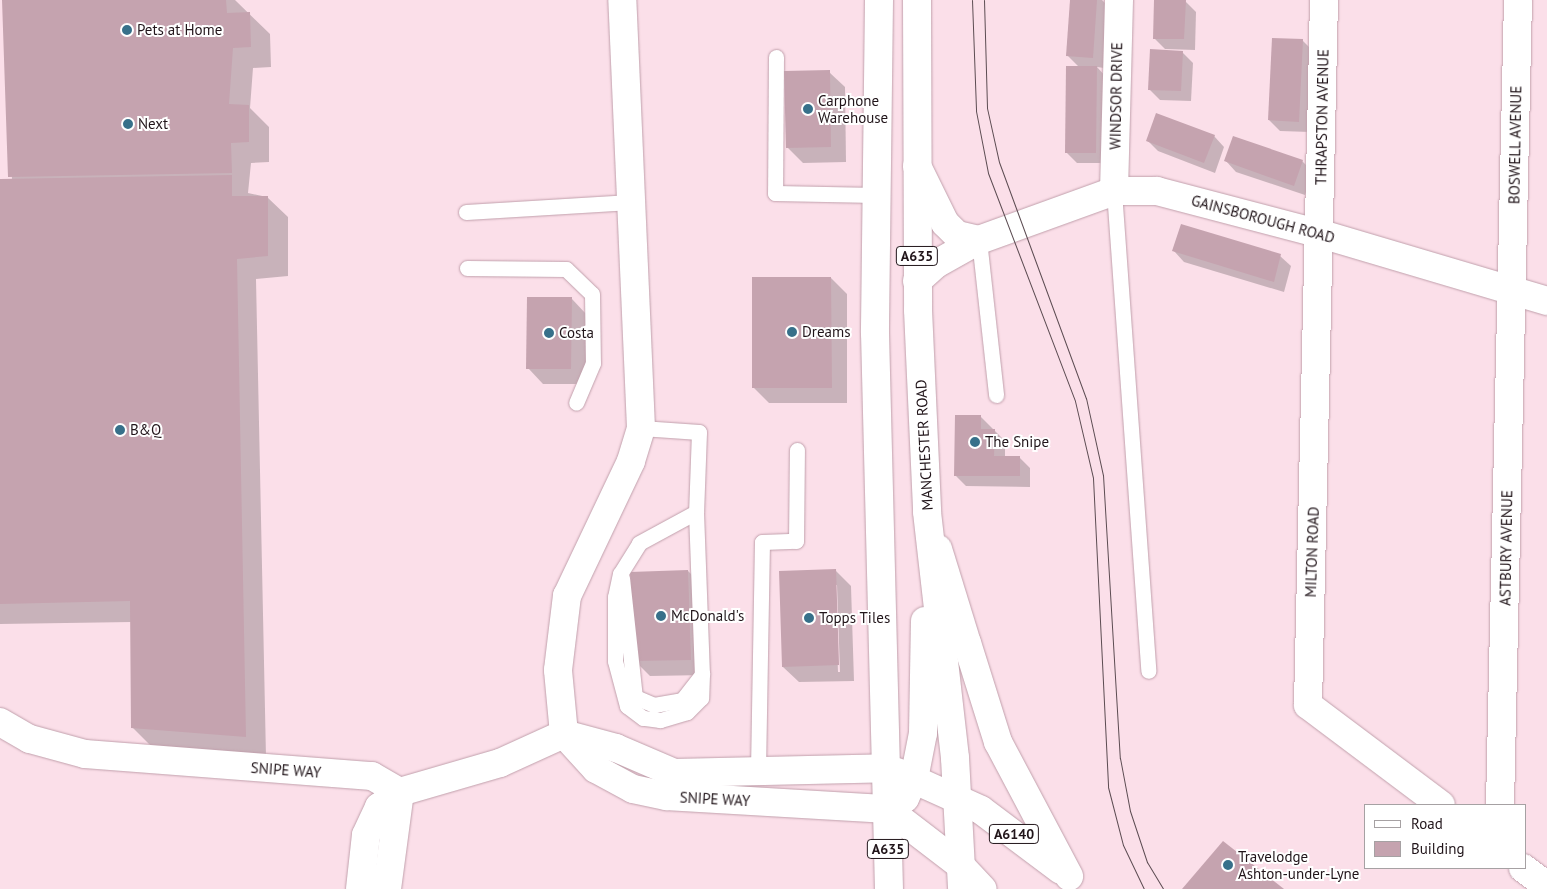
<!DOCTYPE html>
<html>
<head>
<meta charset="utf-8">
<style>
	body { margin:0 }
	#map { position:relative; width:1547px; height:889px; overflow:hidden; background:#fbdfe9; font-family:"PT Sans",sans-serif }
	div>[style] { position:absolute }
	.shadow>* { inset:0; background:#0003 }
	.building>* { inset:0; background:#c5a3af }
	.roads { filter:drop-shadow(0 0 1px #c1a0ac) drop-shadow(0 0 1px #c1a0ac) }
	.lane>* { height:15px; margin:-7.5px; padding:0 7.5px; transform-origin:7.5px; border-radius:7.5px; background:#fff }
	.street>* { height:28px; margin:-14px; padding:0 14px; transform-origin:14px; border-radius:14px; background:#fff }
	.primary>* { height:28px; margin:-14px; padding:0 14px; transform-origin:14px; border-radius:14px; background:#fff }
	.highway>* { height:28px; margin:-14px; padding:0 14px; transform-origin:14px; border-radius:14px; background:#fff }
	.tram>* { height:1px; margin:-0.5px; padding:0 0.5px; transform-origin:0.5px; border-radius:0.5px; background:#5c4c52 }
	.dots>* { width:14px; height:14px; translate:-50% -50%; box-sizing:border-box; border:2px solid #fff; border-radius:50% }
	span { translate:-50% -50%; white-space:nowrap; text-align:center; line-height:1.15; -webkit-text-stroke:4px #fff; paint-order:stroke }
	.shield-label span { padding:1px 4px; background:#fff; border:1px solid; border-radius:4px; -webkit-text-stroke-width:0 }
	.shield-label { font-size:14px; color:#21151a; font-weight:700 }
	.poi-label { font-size:15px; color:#21151a }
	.left { translate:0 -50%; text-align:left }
	.street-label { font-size:15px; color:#21151a }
	.legend { position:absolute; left:1364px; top:804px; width:162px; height:65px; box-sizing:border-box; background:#fff; border:1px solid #a6a1a3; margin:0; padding:6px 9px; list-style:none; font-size:15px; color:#21151a }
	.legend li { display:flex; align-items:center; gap:10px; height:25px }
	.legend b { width:25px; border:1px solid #a6a1a3 }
</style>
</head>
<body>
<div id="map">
	<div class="shadow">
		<i style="clip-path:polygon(4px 0,235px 0,270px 34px,271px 67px,253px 68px,250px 108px,269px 127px,269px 162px,251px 163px,248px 193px,267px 197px,288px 217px,288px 276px,256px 279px,266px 757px,153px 748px,132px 727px,132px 622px,0 624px,0 180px,12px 180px)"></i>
		<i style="clip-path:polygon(1071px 0,1102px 0,1107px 5px,1104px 68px,1097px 67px,1107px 78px,1106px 163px,1077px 163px,1066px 152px,1079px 67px,1068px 56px)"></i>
		<i style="clip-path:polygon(1185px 1px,1196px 12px,1195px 50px,1165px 49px,1154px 38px)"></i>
		<i style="clip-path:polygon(1302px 40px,1313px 51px,1310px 132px,1280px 131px,1269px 120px)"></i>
		<i style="clip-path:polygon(1182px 52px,1193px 63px,1191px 101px,1160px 100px,1149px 89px)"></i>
		<i style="clip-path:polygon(829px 72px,845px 87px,846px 162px,803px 163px,787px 147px)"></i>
		<i style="clip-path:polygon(1214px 136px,1224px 147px,1215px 173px,1158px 151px,1147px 140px)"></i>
		<i style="clip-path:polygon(1226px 161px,1302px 161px,1313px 172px,1305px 195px,1236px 172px)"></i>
		<i style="clip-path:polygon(1174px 251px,1280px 256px,1291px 266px,1284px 292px,1184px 262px)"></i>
		<i style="clip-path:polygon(831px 278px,847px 294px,847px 403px,769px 403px,753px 387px)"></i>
		<i style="clip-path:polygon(572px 299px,587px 315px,587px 384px,543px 384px,528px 368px)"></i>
		<i style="clip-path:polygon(980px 416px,1005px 441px,1005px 457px,1019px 457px,1030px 468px,1030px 487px,966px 486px,956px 476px)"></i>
		<i style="clip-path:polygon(evenodd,835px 570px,851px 586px,854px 681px,799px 682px,783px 667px,835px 570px,835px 585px,837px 585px,840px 672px,838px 672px,835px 585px)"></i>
		<i style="clip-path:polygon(688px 571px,704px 587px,706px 675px,650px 676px,634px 660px)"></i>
	</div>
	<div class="building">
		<i style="clip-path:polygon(2px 0,226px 0,227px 13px,250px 12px,251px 47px,233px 48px,229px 104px,249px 105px,249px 142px,231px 143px,232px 173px,8px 177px)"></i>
		<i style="clip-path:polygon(1070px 0,1097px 0,1093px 58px,1066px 56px)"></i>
		<i style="clip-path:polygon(1154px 0,1186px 0,1184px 39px,1153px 39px)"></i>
		<i style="clip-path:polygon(1272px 38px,1303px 39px,1299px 122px,1268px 120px)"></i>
		<i style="clip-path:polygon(1150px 49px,1183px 51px,1181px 91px,1148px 90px)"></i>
		<i style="clip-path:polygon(1066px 66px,1097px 66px,1096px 153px,1065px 153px)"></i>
		<i style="clip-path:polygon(830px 70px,831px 147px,786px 148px,784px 71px)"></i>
		<i style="clip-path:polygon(1156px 113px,1215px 135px,1204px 163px,1146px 141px)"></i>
		<i style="clip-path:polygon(1233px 136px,1303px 160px,1294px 186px,1224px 161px)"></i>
		<i style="clip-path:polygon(232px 175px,232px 196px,268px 196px,268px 256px,237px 259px,246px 737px,131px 728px,130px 601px,0 604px,0 179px)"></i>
		<i style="clip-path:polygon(1181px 224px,1281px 254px,1274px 282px,1172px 251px)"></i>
		<i style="clip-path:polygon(752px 277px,831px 277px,832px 388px,752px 388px)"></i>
		<i style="clip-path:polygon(527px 297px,572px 297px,571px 369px,526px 369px)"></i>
		<i style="clip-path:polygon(955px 415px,981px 415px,981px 429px,995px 429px,994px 456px,1020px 456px,1020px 476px,954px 476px)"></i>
		<i style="clip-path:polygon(836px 569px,839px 665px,782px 667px,779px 571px)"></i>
		<i style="clip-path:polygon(688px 570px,691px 660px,633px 661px,630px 572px)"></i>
		<i style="clip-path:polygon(1223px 841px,1284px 889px,1182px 889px)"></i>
	</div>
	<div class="roads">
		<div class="lane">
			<i style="left:776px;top:57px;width:136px;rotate:90.4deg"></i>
			<i style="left:775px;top:193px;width:101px;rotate:1.1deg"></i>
			<i style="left:1114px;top:191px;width:481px;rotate:85.9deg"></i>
			<i style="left:466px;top:212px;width:165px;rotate:-3.5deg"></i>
			<i style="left:979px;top:240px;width:156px;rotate:83.7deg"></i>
			<i style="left:467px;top:268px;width:99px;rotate:0.6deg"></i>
			<i style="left:566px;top:269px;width:36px;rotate:44deg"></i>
			<i style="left:592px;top:294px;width:69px;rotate:89.2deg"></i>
			<i style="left:593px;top:363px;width:43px;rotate:113deg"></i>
			<i style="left:641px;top:428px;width:58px;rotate:3.9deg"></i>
			<i style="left:699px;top:432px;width:80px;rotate:92.1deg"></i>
			<i style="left:696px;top:512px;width:162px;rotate:87.9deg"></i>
			<i style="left:702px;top:674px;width:24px;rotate:92deg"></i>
			<i style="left:701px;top:698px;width:20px;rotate:135deg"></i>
			<i style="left:687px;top:712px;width:28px;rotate:163deg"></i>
			<i style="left:660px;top:720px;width:17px;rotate:-173deg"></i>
			<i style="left:643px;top:718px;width:20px;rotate:-143deg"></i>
			<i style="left:627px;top:706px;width:47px;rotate:-104.9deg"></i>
			<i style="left:615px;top:661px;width:64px;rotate:-90deg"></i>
			<i style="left:615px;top:597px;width:24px;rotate:-78deg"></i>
			<i style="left:620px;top:574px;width:36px;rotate:-58deg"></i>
			<i style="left:639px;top:543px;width:65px;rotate:-28.5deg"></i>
			<i style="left:622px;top:578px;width:120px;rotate:83.8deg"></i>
			<i style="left:635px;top:697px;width:21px;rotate:23deg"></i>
			<i style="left:654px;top:705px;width:28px;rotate:-10deg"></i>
			<i style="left:682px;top:700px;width:33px;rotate:-52deg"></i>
			<i style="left:758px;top:770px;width:228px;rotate:-89deg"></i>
			<i style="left:762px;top:542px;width:34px;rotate:-2deg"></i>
			<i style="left:796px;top:541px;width:91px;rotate:-89.4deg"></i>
		</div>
		<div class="street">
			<i style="left:1324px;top:0;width:705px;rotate:91.3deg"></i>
			<i style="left:1308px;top:705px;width:166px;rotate:36.9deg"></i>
			<i style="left:917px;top:166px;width:64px;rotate:63.8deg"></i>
			<i style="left:945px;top:223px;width:17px;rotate:45deg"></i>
			<i style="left:957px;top:235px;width:23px;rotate:13deg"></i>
			<i style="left:1114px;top:191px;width:191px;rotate:-88.5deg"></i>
			<i style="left:917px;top:281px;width:25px;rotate:-42deg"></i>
			<i style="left:936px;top:264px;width:49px;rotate:-29.2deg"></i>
			<i style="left:979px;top:240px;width:144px;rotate:-19.9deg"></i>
			<i style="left:1114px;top:191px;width:43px"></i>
			<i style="left:1157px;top:191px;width:170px;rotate:14.7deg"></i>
			<i style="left:1321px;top:234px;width:236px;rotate:16.5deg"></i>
			<i style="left:0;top:722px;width:34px;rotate:30deg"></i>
			<i style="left:30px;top:739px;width:57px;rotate:15.3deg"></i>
			<i style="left:85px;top:754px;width:288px;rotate:4.4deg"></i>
			<i style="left:372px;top:776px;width:32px;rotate:30deg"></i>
			<i style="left:564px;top:734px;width:64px;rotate:-95.4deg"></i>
			<i style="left:558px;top:670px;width:75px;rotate:-83.1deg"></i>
			<i style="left:567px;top:596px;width:149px;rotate:-64.6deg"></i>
			<i style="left:631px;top:461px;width:34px;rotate:-73deg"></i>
			<i style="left:641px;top:428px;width:428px;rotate:-92.5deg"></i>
			<i style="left:564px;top:734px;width:47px;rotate:47.6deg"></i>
			<i style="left:596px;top:769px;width:42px;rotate:28.4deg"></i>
			<i style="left:633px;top:789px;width:35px;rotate:12deg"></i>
			<i style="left:667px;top:796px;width:220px;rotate:3.4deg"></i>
			<i style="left:1500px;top:805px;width:805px;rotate:-88.72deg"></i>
			<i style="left:1523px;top:868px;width:30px;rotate:37deg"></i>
			<i style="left:360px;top:889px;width:54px;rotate:-83.7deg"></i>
			<i style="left:366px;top:835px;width:31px;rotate:-65deg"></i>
			<i style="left:379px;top:807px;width:26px;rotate:-36deg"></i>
			<i style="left:400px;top:792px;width:104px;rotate:-16.2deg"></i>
			<i style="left:500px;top:763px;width:70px;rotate:-24.4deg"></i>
			<i style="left:564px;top:734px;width:54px;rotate:15.1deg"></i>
			<i style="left:616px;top:748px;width:63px;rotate:23.3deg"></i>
			<i style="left:674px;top:773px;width:213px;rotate:-1.3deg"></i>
			<i style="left:387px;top:889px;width:98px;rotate:-82.4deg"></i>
		</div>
		<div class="primary">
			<i style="left:938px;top:549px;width:98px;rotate:72.9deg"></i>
		</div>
		<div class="highway">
			<i style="left:879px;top:0;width:333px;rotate:90.7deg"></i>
			<i style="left:875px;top:333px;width:556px;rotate:88.56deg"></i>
			<i style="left:917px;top:0;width:310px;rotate:89.8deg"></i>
			<i style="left:918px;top:310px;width:202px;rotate:87.4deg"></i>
			<i style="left:927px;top:512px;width:248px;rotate:83.5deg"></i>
			<i style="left:955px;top:758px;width:131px;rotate:86.9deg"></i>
			<i style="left:967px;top:643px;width:104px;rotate:72.6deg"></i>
			<i style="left:998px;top:742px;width:152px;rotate:62.1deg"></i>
			<i style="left:897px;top:772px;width:92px;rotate:24.3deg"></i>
			<i style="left:981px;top:810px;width:100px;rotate:36.9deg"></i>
			<i style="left:887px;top:809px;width:21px;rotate:-31deg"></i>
			<i style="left:905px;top:798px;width:21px;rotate:-65deg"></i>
			<i style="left:914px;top:779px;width:47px;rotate:-78.9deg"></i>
			<i style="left:923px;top:733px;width:112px;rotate:-89deg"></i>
			<i style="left:887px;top:809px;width:92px;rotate:37.5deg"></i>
			<i style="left:960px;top:865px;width:33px;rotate:47deg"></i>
		</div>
	</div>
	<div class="tram">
		<i style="left:972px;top:0;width:111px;rotate:87.9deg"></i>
		<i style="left:976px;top:111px;width:63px;rotate:79deg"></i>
		<i style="left:988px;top:173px;width:244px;rotate:69.1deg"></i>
		<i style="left:1075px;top:401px;width:79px;rotate:76.8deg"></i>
		<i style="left:1093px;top:478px;width:309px;rotate:87.2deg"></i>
		<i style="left:1108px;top:787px;width:60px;rotate:75.5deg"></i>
		<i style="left:1123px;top:845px;width:49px;rotate:64.5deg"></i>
		<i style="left:984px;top:0;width:108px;rotate:88.4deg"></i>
		<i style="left:987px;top:108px;width:55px;rotate:77.5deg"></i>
		<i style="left:999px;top:162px;width:252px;rotate:69.8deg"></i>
		<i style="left:1086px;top:398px;width:79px;rotate:77.6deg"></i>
		<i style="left:1103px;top:475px;width:284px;rotate:86.6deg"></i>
		<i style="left:1120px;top:758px;width:54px;rotate:79.3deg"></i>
		<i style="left:1130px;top:811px;width:54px;rotate:71.6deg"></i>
		<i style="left:1147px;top:862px;width:31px;rotate:59deg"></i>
	</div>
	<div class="dots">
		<i style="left:127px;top:30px;background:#37708a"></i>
		<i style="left:808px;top:109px;background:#37708a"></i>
		<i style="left:128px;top:124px;background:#37708a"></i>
		<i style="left:792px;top:332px;background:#37708a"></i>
		<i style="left:549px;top:333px;background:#37708a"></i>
		<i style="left:120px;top:430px;background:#37708a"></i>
		<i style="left:975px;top:442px;background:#37708a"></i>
		<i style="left:661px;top:616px;background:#37708a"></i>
		<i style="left:809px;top:618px;background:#37708a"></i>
		<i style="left:1228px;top:865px;background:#37708a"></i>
	</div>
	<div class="shield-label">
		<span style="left:917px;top:256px">A635</span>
		<span style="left:1014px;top:834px">A6140</span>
		<span style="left:888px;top:849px">A635</span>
	</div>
	<div class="poi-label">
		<span class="left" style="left:137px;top:30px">Pets at Home</span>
		<span class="left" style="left:818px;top:109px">Carphone<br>Warehouse</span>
		<span class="left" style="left:138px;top:124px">Next</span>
		<span class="left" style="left:802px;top:332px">Dreams</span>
		<span class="left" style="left:559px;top:333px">Costa</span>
		<span class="left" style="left:130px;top:430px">B&amp;Q</span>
		<span class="left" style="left:985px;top:442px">The Snipe</span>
		<span class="left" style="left:671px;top:616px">McDonald's</span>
		<span class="left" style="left:819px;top:618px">Topps Tiles</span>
		<span class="left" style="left:1238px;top:865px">Travelodge<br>Ashton-under-Lyne</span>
	</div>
	<div class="street-label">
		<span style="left:1116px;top:96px;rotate:-89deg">WINDSOR DRIVE</span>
		<span style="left:1322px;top:117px;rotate:-89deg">THRAPSTON AVENUE</span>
		<span style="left:1515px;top:145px;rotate:-89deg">BOSWELL AVENUE</span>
		<span style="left:1263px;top:219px;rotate:15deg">GAINSBOROUGH ROAD</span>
		<span style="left:924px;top:445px;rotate:-93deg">MANCHESTER ROAD</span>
		<span style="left:1506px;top:548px;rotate:-89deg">ASTBURY AVENUE</span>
		<span style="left:1312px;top:552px;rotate:-88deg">MILTON ROAD</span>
		<span style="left:286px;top:770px;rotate:4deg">SNIPE WAY</span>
		<span style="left:715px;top:799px;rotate:3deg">SNIPE WAY</span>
	</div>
	<ul class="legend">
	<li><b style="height:6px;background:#fff"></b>Road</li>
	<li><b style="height:14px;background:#c5a3af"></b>Building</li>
	</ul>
</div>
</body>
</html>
